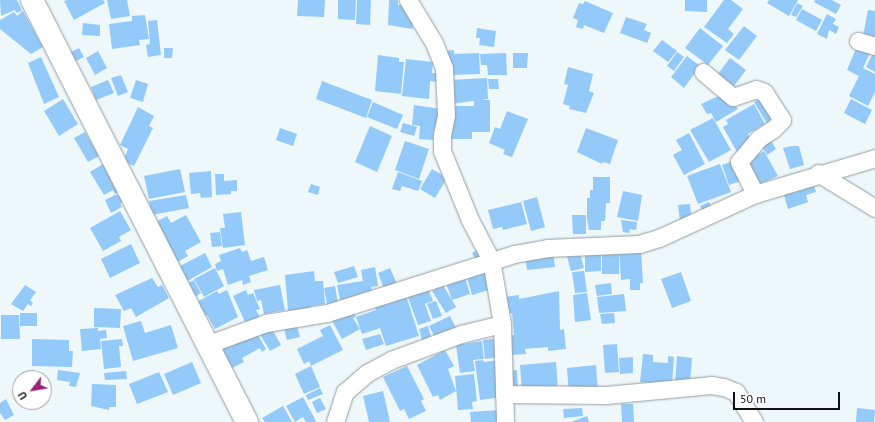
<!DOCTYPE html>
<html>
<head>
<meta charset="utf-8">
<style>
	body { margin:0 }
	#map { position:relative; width:875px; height:422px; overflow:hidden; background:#eef7fa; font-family:"PT Sans",sans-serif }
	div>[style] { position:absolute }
	.building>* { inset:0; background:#93cafa }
	.roads { filter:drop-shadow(0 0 1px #959da0) drop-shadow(0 0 1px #959da0) }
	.minor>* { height:17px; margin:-8.5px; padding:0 8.5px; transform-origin:8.5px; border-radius:8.5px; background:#fff }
	.secondary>* { height:22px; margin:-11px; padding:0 11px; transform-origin:11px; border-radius:11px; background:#fff }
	span { translate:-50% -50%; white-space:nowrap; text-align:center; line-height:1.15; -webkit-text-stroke:4px #fff; paint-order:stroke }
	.north { position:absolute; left:12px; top:370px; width:40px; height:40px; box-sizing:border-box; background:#fff; border:1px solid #9fa0a1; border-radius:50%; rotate:239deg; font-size:11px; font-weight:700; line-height:16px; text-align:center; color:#101214 }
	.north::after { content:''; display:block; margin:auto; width:14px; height:18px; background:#9c2178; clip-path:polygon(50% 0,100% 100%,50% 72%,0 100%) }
	.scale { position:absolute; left:733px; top:392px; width:107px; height:18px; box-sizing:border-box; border:2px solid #101214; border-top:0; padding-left:5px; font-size:12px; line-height:14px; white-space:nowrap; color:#101214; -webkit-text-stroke:3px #fff; paint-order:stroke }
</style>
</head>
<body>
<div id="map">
	<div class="building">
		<i style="clip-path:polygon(0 0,17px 0,22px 11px,16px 13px,15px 10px,1px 16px)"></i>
		<i style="clip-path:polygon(67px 0,103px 0,105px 3px,74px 20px,64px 1px)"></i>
		<i style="clip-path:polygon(107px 0,127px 0,130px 16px,111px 19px)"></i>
		<i style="clip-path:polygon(298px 0,325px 0,324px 17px,297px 16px)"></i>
		<i style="clip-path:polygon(338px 0,356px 0,355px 20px,338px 19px)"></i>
		<i style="clip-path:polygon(357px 0,371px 0,370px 25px,356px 24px)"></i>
		<i style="clip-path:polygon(389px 0,398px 0,398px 5px,410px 5px,413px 29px,388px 25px)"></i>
		<i style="clip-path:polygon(685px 0,707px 0,707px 12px,685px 11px)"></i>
		<i style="clip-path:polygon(724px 0,731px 0,743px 9px,728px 29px,734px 34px,727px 43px,704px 27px)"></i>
		<i style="clip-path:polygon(769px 0,798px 0,789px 16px,767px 3px)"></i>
		<i style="clip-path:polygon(815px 0,832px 0,841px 5px,836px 14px,814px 2px)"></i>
		<i style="clip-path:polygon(585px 1px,613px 13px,604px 33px,584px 25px,583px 29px,576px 27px,578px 20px,573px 18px,579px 3px,583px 4px)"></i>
		<i style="clip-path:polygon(797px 3px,803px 6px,796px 17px,791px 15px)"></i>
		<i style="clip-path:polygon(802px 9px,822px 20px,816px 31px,796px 20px)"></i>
		<i style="clip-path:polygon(868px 10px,875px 11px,875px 41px,863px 36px)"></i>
		<i style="clip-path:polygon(23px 11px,43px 47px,31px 54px,0 29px,0 20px,14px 12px,17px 16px)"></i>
		<i style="clip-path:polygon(827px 14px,836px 19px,833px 24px,839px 27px,836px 34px,829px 30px,827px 39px,817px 34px)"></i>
		<i style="clip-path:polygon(145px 15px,149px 39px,139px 40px,140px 45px,112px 49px,109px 24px,132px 21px,132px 16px)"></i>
		<i style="clip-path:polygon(626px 17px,647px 24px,644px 30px,651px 33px,647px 43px,620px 33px)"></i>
		<i style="clip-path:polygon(157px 20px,161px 55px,148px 57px,146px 45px,150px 44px,148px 21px)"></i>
		<i style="clip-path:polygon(83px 23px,100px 25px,100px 36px,82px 35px)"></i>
		<i style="clip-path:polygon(744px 26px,757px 36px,739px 60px,725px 50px)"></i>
		<i style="clip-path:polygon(477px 28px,496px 31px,494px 47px,479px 45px,480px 38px,476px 38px)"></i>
		<i style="clip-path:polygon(700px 28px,723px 46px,708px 65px,685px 48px)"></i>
		<i style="clip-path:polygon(662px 40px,677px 51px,668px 62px,653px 51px)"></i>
		<i style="clip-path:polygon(857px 46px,870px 53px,863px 68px,875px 74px,875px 92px,868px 106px,849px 96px,859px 76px,847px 70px)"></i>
		<i style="clip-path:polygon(79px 48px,84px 57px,72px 63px,67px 54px)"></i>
		<i style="clip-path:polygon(164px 48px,173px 48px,172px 58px,164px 58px)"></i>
		<i style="clip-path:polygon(875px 49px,875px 72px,866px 67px)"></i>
		<i style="clip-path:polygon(454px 50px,454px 54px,479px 53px,480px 74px,452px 75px,451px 61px,444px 61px,444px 51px)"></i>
		<i style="clip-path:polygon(98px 51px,107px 68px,95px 75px,86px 58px)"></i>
		<i style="clip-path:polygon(677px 52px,684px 57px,674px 71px,667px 66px)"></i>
		<i style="clip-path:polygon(506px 53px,507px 75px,488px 75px,487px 65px,481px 65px,480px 54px)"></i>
		<i style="clip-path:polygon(513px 53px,528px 53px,527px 68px,513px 68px)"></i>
		<i style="clip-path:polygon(378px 55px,399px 58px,399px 62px,404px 62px,401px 94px,375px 91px)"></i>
		<i style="clip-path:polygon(687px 56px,700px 66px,684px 88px,671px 77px)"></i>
		<i style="clip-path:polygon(41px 57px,59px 97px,44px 104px,28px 63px)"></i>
		<i style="clip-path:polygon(730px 58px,746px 70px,731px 90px,715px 78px)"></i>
		<i style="clip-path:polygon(406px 59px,433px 62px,432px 73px,437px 73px,436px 82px,430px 81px,429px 99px,402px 96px)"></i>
		<i style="clip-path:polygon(568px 67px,593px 74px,589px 91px,594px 93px,586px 113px,569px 109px,570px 106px,563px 104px,568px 85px,564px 84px)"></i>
		<i style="clip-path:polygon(121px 75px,128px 92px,118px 96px,111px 78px)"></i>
		<i style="clip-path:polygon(487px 78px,488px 99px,451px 104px,450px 80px)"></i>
		<i style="clip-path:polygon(488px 79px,498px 79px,499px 89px,489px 89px)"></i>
		<i style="clip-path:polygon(108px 80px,114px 93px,96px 100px,91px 87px)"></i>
		<i style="clip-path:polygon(136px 80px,148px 84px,143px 102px,130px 98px)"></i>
		<i style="clip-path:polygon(322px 81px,372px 100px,366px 118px,316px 99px)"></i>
		<i style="clip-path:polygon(725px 93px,738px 109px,716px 122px,711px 113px,707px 114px,701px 104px)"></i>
		<i style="clip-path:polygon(765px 96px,776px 119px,767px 124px,754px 102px)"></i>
		<i style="clip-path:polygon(63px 99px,78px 124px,59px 136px,44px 111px)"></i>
		<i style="clip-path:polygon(851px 99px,872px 110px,865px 124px,844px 113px)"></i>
		<i style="clip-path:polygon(474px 100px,490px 100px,490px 132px,472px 132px,472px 139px,451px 139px,451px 106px,474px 106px)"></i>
		<i style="clip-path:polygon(373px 102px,403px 115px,397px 129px,367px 117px)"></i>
		<i style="clip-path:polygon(754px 104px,765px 124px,748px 134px,753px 144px,737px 152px,723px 127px,728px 124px,726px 120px)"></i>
		<i style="clip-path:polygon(414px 105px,441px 109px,439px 129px,434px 128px,433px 140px,419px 139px,420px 126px,412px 125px)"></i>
		<i style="clip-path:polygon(138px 107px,154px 116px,149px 126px,153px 128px,134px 166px,123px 161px,128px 149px,120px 145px)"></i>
		<i style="clip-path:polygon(507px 111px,528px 119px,512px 157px,503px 154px,505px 150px,489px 143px,495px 127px,500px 129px)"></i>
		<i style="clip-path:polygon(713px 118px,731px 150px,709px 162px,690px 130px)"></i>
		<i style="clip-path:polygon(403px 123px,417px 127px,414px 136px,400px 132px)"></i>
		<i style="clip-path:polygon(370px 126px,392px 136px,377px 172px,355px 162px)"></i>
		<i style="clip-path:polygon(280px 128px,297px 134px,293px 146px,276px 140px)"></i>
		<i style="clip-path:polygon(586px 128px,618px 140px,610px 164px,603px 162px,602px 164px,577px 152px)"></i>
		<i style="clip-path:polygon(85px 132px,99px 156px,88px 162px,74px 138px)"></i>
		<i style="clip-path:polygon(689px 133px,705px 164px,684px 175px,673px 155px,682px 150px,676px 140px)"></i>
		<i style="clip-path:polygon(768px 136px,776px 149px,767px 155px,759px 141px)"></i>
		<i style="clip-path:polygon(405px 141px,429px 149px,419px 179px,395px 170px)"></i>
		<i style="clip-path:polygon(792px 146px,799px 146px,804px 165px,790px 169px,783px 148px)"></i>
		<i style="clip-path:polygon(764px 151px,778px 176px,753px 187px,740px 164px)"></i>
		<i style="clip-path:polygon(733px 161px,741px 181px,729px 185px,722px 165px)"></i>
		<i style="clip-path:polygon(103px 164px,119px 192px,115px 194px,113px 190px,104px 195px,90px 172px)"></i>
		<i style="clip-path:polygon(720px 164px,731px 192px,698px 204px,687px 176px)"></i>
		<i style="clip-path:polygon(180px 169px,185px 192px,149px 199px,144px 176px)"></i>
		<i style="clip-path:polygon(432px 169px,447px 178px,435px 198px,420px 189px)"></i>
		<i style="clip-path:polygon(211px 171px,212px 197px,201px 198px,200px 193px,191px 194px,189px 173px)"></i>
		<i style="clip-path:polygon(398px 172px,422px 181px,418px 191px,402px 186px,400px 191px,392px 189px)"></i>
		<i style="clip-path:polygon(215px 174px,224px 174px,224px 181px,237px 180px,237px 191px,231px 191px,231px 194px,216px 195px)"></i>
		<i style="clip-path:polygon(593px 177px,610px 177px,610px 203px,606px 203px,605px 221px,601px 221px,601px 230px,589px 230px,587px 219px,587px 198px,590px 198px,590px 190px,593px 190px)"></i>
		<i style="clip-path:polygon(812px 179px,816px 192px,806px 195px,808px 202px,788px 209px,782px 189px)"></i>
		<i style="clip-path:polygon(311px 184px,320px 187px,318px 195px,308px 192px)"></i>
		<i style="clip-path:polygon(623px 191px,642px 195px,638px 221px,617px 217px)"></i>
		<i style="clip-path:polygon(115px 195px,119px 195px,123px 202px,120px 204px,122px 207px,111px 213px,105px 200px)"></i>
		<i style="clip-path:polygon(186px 195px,189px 208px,152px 215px,149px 201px)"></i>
		<i style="clip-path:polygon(537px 197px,545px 227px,531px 231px,523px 201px)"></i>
		<i style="clip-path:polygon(521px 202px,527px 224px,503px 230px,502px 227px,493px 229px,488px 210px)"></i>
		<i style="clip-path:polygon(709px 202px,712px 208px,703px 212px,700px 206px)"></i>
		<i style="clip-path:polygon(690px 204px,692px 221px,680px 222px,678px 205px)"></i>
		<i style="clip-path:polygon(120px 211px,131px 230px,119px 237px,121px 241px,103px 251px,90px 228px)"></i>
		<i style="clip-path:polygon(241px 212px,245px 245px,223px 248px,220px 228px,225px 228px,223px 214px)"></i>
		<i style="clip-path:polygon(186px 215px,201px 242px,185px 251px,188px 256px,172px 265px,150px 225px,167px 216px,171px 223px)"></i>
		<i style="clip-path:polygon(572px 215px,586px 215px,586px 234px,573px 234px)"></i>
		<i style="clip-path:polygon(621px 220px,637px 222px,636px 230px,630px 229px,629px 233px,623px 232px)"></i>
		<i style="clip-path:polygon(220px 232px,222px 246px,212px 247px,210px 233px)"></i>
		<i style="clip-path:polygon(131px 244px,140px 263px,110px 278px,101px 259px)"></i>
		<i style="clip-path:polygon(240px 248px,242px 252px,247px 250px,251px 261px,264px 257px,268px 270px,249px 276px,251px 282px,243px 285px,242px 280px,228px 285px,223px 269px,217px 271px,215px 264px,221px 261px,219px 255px)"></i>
		<i style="clip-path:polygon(478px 249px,482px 256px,476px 260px,472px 253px)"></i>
		<i style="clip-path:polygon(579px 250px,584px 268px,571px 271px,566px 253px)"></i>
		<i style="clip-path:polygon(641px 250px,643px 283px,640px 283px,640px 290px,630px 290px,630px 279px,621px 280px,619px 251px)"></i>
		<i style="clip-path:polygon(553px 252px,555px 267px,527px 270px,525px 255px)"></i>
		<i style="clip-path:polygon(585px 252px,601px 252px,601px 271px,585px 272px)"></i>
		<i style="clip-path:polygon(602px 252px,619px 252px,619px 274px,602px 274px)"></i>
		<i style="clip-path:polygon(205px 253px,212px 267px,184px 283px,176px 268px)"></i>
		<i style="clip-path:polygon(485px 265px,492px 289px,472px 295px,465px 271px)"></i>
		<i style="clip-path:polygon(354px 266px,358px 277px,338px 283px,334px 272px)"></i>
		<i style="clip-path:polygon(375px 267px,378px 286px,371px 287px,372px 292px,340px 300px,337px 285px,363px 281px,361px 270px)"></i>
		<i style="clip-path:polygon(215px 268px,224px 286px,204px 297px,194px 279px)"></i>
		<i style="clip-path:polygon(390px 268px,397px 284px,384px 289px,378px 273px)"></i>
		<i style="clip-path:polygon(314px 271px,315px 281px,323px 281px,325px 304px,311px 306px,312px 309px,288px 311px,285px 275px)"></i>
		<i style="clip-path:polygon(584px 271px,587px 292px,575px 293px,572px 272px)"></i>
		<i style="clip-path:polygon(681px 272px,691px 301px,672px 308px,661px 279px)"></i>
		<i style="clip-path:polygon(464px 274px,470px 294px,452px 300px,445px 280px)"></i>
		<i style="clip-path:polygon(152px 278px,158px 287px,162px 285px,169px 298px,136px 317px,131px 308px,124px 311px,115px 295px)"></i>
		<i style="clip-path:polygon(194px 280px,201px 293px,193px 298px,185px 285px)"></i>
		<i style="clip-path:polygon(611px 283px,612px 294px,597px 296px,595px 285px)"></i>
		<i style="clip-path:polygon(25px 285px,36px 292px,30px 300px,33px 303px,31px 306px,28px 304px,23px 311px,11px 304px)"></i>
		<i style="clip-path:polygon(280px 285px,285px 310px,264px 314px,261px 300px,257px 301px,254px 290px)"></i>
		<i style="clip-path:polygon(443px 285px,456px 307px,446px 313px,432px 291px)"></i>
		<i style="clip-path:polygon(335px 286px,338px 303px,327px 304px,324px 288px)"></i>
		<i style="clip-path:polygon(423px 286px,425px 292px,429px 291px,433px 301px,425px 304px,431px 321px,418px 325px,406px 292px)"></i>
		<i style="clip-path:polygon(227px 290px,238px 317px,215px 329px,207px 315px,202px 318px,195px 303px,217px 291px,219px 294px)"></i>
		<i style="clip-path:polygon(246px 290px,248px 295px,253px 293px,260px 309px,256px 310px,260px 317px,246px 324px,233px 296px)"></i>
		<i style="clip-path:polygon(559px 291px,560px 330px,564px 329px,566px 349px,548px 351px,548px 347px,525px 349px,526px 354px,511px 355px,508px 336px,514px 335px,512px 313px,505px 314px,503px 297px,519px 295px,519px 299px)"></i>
		<i style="clip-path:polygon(405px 292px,419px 336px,386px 346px,380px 328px,362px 334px,356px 317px,376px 310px,374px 302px)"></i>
		<i style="clip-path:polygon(587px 293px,591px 320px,575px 322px,573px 295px)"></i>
		<i style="clip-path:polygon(624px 294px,626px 311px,599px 313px,597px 297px)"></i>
		<i style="clip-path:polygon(436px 301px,442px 316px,433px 319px,427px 304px)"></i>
		<i style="clip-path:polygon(94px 308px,121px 309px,120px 328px,94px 327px)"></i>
		<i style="clip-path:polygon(353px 312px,356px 317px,353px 318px,360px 329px,342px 339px,331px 319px)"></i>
		<i style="clip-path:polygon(20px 313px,37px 313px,37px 326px,20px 326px)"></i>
		<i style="clip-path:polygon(614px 313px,615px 323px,602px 324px,600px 314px)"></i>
		<i style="clip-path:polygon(1px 315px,19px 315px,20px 339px,1px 339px)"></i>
		<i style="clip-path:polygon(450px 316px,458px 332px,437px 341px,429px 326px)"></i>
		<i style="clip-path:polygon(141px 321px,145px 333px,171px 325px,178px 348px,133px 361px,123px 326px)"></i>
		<i style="clip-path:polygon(296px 321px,300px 337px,287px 340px,283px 324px)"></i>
		<i style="clip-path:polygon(269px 324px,281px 345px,270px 351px,258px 331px)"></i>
		<i style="clip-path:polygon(330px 325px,343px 350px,311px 366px,309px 361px,304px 364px,297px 349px,323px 336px,320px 330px)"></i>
		<i style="clip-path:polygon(428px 326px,433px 344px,424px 347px,419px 329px)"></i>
		<i style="clip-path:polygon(98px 328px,98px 331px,106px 330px,107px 338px,100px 339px,101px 349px,82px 351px,80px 329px)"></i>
		<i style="clip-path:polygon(255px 330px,266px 349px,262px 352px,260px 348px,242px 358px,244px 362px,230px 369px,219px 349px)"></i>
		<i style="clip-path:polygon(380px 334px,384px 344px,366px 350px,362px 339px)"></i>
		<i style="clip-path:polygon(499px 338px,501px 357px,485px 359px,483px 340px)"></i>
		<i style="clip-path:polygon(32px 339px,69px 340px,69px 351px,73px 351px,72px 367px,32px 366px)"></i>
		<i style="clip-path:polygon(122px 339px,123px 346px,119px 346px,121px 367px,104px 369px,101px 341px)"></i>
		<i style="clip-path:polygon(482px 341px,484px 359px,473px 360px,475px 371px,460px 373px,456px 345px)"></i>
		<i style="clip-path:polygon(617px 344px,619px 372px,605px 373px,603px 345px)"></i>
		<i style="clip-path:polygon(445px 350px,454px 366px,448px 369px,456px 391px,440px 400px,438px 395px,433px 397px,417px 365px)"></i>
		<i style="clip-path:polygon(643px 354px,653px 355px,653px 362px,668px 363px,668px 356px,674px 357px,672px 385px,640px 382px)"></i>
		<i style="clip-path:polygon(677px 356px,692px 358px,690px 384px,675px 383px)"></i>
		<i style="clip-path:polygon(633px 357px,633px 373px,620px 374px,619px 358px)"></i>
		<i style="clip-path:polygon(483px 360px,484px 362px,499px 360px,502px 397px,480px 400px,475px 361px)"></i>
		<i style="clip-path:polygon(192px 362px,201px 383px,173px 395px,164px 374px)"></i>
		<i style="clip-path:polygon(556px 362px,558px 390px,522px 392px,520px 365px)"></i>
		<i style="clip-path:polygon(596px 365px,598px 392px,569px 394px,567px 368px)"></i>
		<i style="clip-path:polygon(311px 366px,320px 387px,304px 394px,295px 374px)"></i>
		<i style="clip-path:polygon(407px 366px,424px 399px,421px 401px,426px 411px,409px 419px,404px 409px,400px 411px,383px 377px)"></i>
		<i style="clip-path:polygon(58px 370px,80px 373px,76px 387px,69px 386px,70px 382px,57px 380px)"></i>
		<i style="clip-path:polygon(517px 370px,518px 390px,507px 391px,506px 371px)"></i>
		<i style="clip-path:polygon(126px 371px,127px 379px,105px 380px,104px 373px)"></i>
		<i style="clip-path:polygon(159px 372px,168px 392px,137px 404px,129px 384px)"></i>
		<i style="clip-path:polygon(474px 374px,477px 401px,472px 402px,473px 409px,458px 410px,455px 376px)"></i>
		<i style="clip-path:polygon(92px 384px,116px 385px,116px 407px,109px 407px,109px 410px,91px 406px)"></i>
		<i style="clip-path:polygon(320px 388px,323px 394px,308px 400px,306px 395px)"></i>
		<i style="clip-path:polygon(383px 391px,390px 422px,369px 422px,363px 396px)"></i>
		<i style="clip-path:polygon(303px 397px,316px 421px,314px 422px,306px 422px,303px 417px,295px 422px,286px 406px)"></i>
		<i style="clip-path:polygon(320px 398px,326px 409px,317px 413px,312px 402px)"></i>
		<i style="clip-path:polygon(6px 399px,14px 415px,5px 420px,0 413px,0 403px)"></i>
		<i style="clip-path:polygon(621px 404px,633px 404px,634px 422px,622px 422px)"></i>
		<i style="clip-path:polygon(283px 406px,292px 422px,265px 422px,262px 418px)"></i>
		<i style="clip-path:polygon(582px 408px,583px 416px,564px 418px,563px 409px)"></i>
		<i style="clip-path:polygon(857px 408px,875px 410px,874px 422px,856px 422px)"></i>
		<i style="clip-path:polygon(499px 410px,500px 422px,471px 422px,470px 412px)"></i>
		<i style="clip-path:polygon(587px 416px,589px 422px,571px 422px)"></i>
	</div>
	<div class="roads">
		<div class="minor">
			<i style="left:408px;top:0;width:50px;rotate:58.8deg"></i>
			<i style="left:434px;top:43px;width:27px;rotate:68deg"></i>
			<i style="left:444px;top:68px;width:47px;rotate:87.6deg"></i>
			<i style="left:446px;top:115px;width:20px;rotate:101deg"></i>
			<i style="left:442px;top:135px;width:16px;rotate:90deg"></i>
			<i style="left:442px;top:151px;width:74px;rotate:67.9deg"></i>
			<i style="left:470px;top:220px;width:45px;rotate:62.3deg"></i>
			<i style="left:491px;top:260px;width:65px;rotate:80.2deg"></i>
			<i style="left:502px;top:324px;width:98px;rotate:88.2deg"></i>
			<i style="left:858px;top:41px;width:18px;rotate:16deg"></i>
			<i style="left:703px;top:72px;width:39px;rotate:40deg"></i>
			<i style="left:733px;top:97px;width:24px;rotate:-19deg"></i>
			<i style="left:756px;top:89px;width:9px;rotate:21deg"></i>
			<i style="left:764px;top:92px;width:33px;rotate:57deg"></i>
			<i style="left:782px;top:120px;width:13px;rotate:135deg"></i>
			<i style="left:773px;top:129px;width:17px;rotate:147deg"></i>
			<i style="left:759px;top:138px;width:31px;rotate:130deg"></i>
			<i style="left:739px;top:162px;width:36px;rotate:63deg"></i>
			<i style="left:818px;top:173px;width:67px;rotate:31.6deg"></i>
			<i style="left:206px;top:345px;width:64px;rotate:-20.1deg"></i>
			<i style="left:266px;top:323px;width:62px;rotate:-9.3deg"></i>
			<i style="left:327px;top:313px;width:196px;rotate:-17.5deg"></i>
			<i style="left:514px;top:254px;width:34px;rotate:-10deg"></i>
			<i style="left:547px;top:248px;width:92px;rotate:-2.5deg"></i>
			<i style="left:639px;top:244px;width:21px;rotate:-17deg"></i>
			<i style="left:659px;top:238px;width:106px;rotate:-24.6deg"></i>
			<i style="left:755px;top:194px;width:125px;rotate:-16.7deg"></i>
			<i style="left:504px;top:394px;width:102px;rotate:0.6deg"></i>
			<i style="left:606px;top:395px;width:105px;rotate:-5.4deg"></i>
			<i style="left:711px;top:385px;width:13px;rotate:9deg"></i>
			<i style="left:724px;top:387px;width:13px;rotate:23deg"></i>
			<i style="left:736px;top:392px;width:35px;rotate:59deg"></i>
			<i style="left:335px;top:422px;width:32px;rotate:-72deg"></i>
			<i style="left:345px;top:392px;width:29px;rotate:-41deg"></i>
			<i style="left:367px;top:373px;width:27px;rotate:-28deg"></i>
			<i style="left:391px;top:360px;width:75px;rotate:-20.4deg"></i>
			<i style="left:461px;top:334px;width:42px;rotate:-13.7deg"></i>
		</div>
		<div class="secondary">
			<i style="left:32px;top:0;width:474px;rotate:63deg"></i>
		</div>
	</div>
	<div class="north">U</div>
	<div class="scale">50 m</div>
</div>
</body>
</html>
